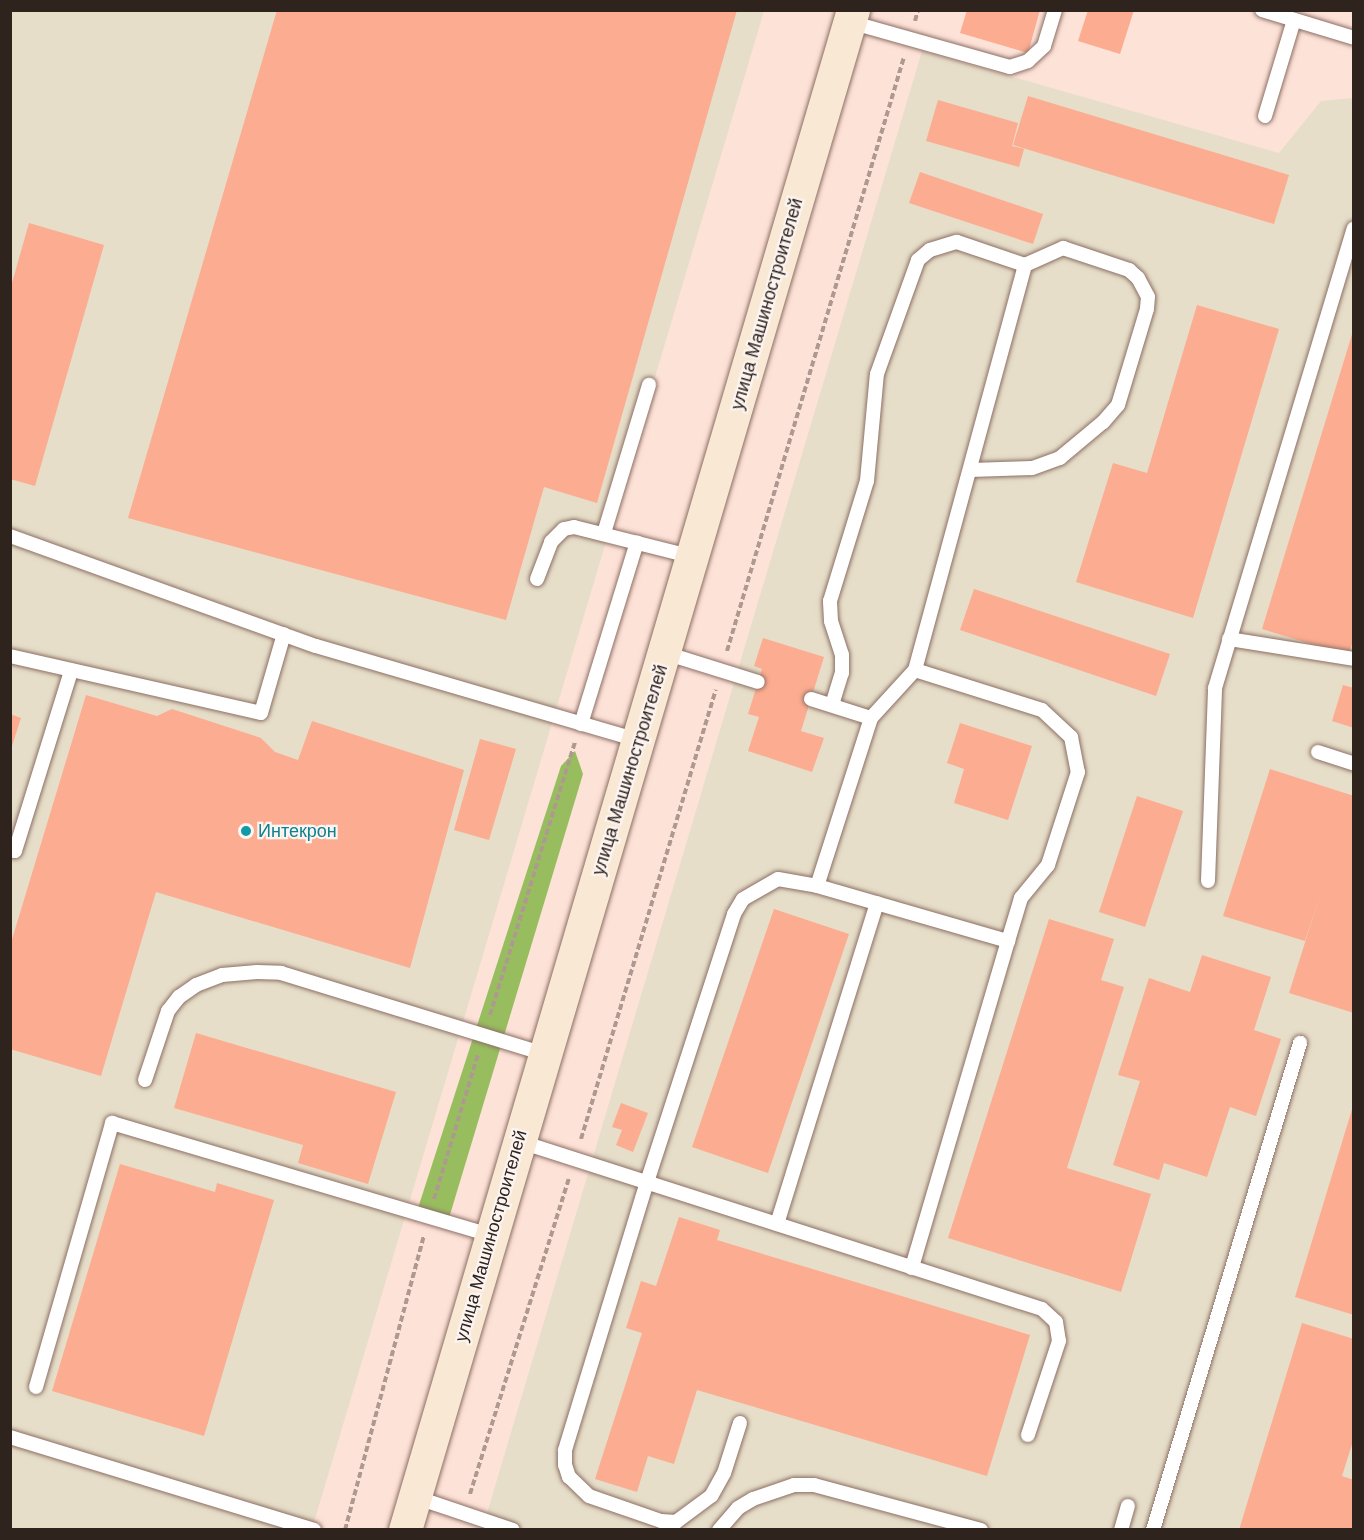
<!DOCTYPE html>
<html>
<head>
<meta charset="utf-8">
<style>
	body { margin:0 }
	#map { position:relative; width:1364px; height:1540px; overflow:hidden; background:#fde2d8; font-family:"DM Sans",sans-serif }
	div>[style] { position:absolute }
	.industrial>* { inset:0; background:#e6dec9 }
	.forest>* { inset:0; background:#98bd5f }
	.building>* { inset:0; background:#fcac90 }
	.path>* { height:4px; margin-top:-2px; transform-origin:0; background:repeating-linear-gradient(90deg,#ae9991 0 6px,transparent 0 9px) }
	.roads { filter:drop-shadow(0 0 2px #8d6f64) drop-shadow(0 0 2px #8d6f64) }
	.service>* { height:14px; margin:-7px; padding:0 7px; transform-origin:7px; border-radius:7px; background:#fff }
	.secondary>* { height:33px; margin:-16.5px; padding:0 16.5px; transform-origin:16.5px; border-radius:16.5px; background:#f9e8d3 }
	.dots>* { width:16px; height:16px; translate:-50% -50%; box-sizing:border-box; border:3px solid #fbf4f1; border-radius:50% }
	span { translate:-50% -50%; white-space:nowrap; text-align:center; line-height:1.15; -webkit-text-stroke:4.5px #fbf4f1; paint-order:stroke }
	.street-label { font-size:18px; color:#2f231e }
	.culture-label { font-size:18px; color:#0d838f }
	.left { translate:0 -50%; text-align:left }
	.frame { position:absolute; inset:0; border:12px solid #2f231e; pointer-events:none }
</style>
</head>
<body>
<div id="map">
	<div class="industrial">
		<i style="clip-path:polygon(10px 11px,764px 11px,312px 1529px,11px 1529px)"></i>
		<i style="clip-path:polygon(922px 51px,1279px 153px,1321px 101px,1353px 98px,1353px 1529px,482px 1530px)"></i>
	</div>
	<div class="forest">
		<i style="clip-path:polygon(575px 751px,583px 774px,449px 1218px,418px 1208px,561px 766px)"></i>
	</div>
	<div class="building">
		<i style="clip-path:polygon(277px 10px,737px 10px,597px 503px,544px 487px,506px 620px,128px 518px)"></i>
		<i style="clip-path:polygon(967px 10px,1040px 10px,1028px 53px,960px 33px)"></i>
		<i style="clip-path:polygon(1088px 10px,1134px 10px,1120px 54px,1078px 41px)"></i>
		<i style="clip-path:polygon(1028px 96px,1289px 175px,1274px 224px,1013px 145px)"></i>
		<i style="clip-path:polygon(938px 100px,1018px 123px,1012px 146px,1024px 149px,1019px 167px,926px 141px)"></i>
		<i style="clip-path:polygon(920px 172px,1043px 214px,1033px 244px,909px 203px)"></i>
		<i style="clip-path:polygon(29px 223px,104px 245px,35px 486px,10px 479px,10px 290px)"></i>
		<i style="clip-path:polygon(1197px 305px,1279px 329px,1193px 618px,1076px 582px,1113px 463px,1147px 473px)"></i>
		<i style="clip-path:polygon(1353px 331px,1354px 639px,1348px 655px,1262px 629px)"></i>
		<i style="clip-path:polygon(974px 589px,1170px 654px,1156px 696px,960px 630px)"></i>
		<i style="clip-path:polygon(763px 638px,824px 657px,801px 731px,824px 738px,812px 772px,748px 751px,759px 717px,748px 714px,762px 669px,754px 666px)"></i>
		<i style="clip-path:polygon(1343px 685px,1354px 688px,1354px 728px,1332px 721px)"></i>
		<i style="clip-path:polygon(86px 695px,157px 716px,172px 709px,261px 738px,275px 752px,298px 760px,312px 721px,464px 770px,410px 968px,156px 892px,101px 1076px,10px 1049px,10px 946px)"></i>
		<i style="clip-path:polygon(10px 714px,21px 718px,11px 749px,10px 749px)"></i>
		<i style="clip-path:polygon(960px 723px,1032px 746px,1008px 820px,954px 803px,964px 769px,947px 763px)"></i>
		<i style="clip-path:polygon(480px 739px,516px 749px,489px 840px,454px 830px)"></i>
		<i style="clip-path:polygon(1270px 769px,1354px 796px,1354px 1013px,1289px 993px,1321px 892px,1305px 941px,1223px 916px)"></i>
		<i style="clip-path:polygon(1137px 796px,1183px 811px,1145px 927px,1099px 912px)"></i>
		<i style="clip-path:polygon(774px 909px,849px 934px,768px 1173px,692px 1147px)"></i>
		<i style="clip-path:polygon(1049px 919px,1114px 939px,1101px 980px,1124px 987px,1067px 1168px,1151px 1194px,1121px 1292px,948px 1238px)"></i>
		<i style="clip-path:polygon(1202px 955px,1271px 977px,1254px 1030px,1281px 1039px,1256px 1116px,1230px 1107px,1207px 1177px,1164px 1163px,1159px 1180px,1113px 1165px,1140px 1081px,1118px 1075px,1149px 978px,1190px 992px)"></i>
		<i style="clip-path:polygon(196px 1033px,396px 1092px,368px 1184px,298px 1163px,303px 1145px,174px 1108px)"></i>
		<i style="clip-path:polygon(621px 1103px,648px 1113px,633px 1152px,616px 1145px,622px 1130px,612px 1127px)"></i>
		<i style="clip-path:polygon(1353px 1106px,1354px 1106px,1354px 1315px,1295px 1297px)"></i>
		<i style="clip-path:polygon(120px 1164px,215px 1192px,217px 1183px,274px 1200px,204px 1436px,52px 1391px)"></i>
		<i style="clip-path:polygon(679px 1217px,720px 1230px,717px 1240px,1030px 1335px,987px 1476px,697px 1390px,674px 1464px,648px 1456px,637px 1492px,595px 1479px,642px 1333px,626px 1328px,641px 1281px,656px 1286px)"></i>
		<i style="clip-path:polygon(1302px 1323px,1354px 1339px,1354px 1438px,1342px 1476px,1354px 1480px,1354px 1530px,1239px 1530px)"></i>
	</div>
	<div class="path">
		<i style="left:915px;top:21px;width:11px;rotate:-75deg"></i>
		<i style="left:727px;top:651px;width:620px;rotate:-73.41deg"></i>
		<i style="left:490px;top:1015px;width:286px;rotate:-72.7deg"></i>
		<i style="left:581px;top:1139px;width:469px;rotate:-73.3deg"></i>
		<i style="left:434px;top:1199px;width:152px;rotate:-73.1deg"></i>
		<i style="left:470px;top:1494px;width:331px;rotate:-72.6deg"></i>
		<i style="left:345px;top:1530px;width:305px;rotate:-75deg"></i>
	</div>
	<div class="roads">
		<div class="service">
			<i style="left:1262px;top:10px;width:96px;rotate:16.9deg"></i>
			<i style="left:850px;top:22px;width:166px;rotate:15.7deg"></i>
			<i style="left:1010px;top:67px;width:19px;rotate:-18deg"></i>
			<i style="left:1028px;top:61px;width:22px;rotate:-43deg"></i>
			<i style="left:1044px;top:46px;width:38px;rotate:-73deg"></i>
			<i style="left:1265px;top:116px;width:100px;rotate:-73.2deg"></i>
			<i style="left:604px;top:533px;width:155px;rotate:-73.1deg"></i>
			<i style="left:10px;top:536px;width:325px;rotate:19.8deg"></i>
			<i style="left:316px;top:646px;width:335px;rotate:16.3deg"></i>
			<i style="left:537px;top:579px;width:40px;rotate:-69deg"></i>
			<i style="left:551px;top:542px;width:18px;rotate:-45deg"></i>
			<i style="left:564px;top:529px;width:10px;rotate:-11deg"></i>
			<i style="left:574px;top:527px;width:123px;rotate:14.1deg"></i>
			<i style="left:1229px;top:639px;width:127px;rotate:9.1deg"></i>
			<i style="left:665px;top:653px;width:97px;rotate:17.3deg"></i>
			<i style="left:10px;top:656px;width:257px;rotate:12.8deg"></i>
			<i style="left:261px;top:713px;width:82px;rotate:-73.8deg"></i>
			<i style="left:915px;top:670px;width:420px;rotate:-74.8deg"></i>
			<i style="left:811px;top:699px;width:63px;rotate:17.6deg"></i>
			<i style="left:871px;top:718px;width:176px;rotate:107.8deg"></i>
			<i style="left:817px;top:886px;width:199px;rotate:16.1deg"></i>
			<i style="left:1008px;top:941px;width:341px;rotate:106.4deg"></i>
			<i style="left:832px;top:705px;width:34px;rotate:-73deg"></i>
			<i style="left:842px;top:673px;width:18px;rotate:-90deg"></i>
			<i style="left:842px;top:655px;width:36px;rotate:-108deg"></i>
			<i style="left:831px;top:621px;width:20px;rotate:-93deg"></i>
			<i style="left:830px;top:601px;width:126px;rotate:-72.9deg"></i>
			<i style="left:867px;top:481px;width:107px;rotate:-84.7deg"></i>
			<i style="left:877px;top:374px;width:121px;rotate:-70.2deg"></i>
			<i style="left:918px;top:260px;width:16px;rotate:-40deg"></i>
			<i style="left:930px;top:250px;width:28px;rotate:-17deg"></i>
			<i style="left:957px;top:242px;width:72px;rotate:18.7deg"></i>
			<i style="left:1025px;top:265px;width:42px;rotate:-24.1deg"></i>
			<i style="left:1063px;top:248px;width:70px;rotate:18.4deg"></i>
			<i style="left:1129px;top:270px;width:12px;rotate:42deg"></i>
			<i style="left:1138px;top:278px;width:21px;rotate:62deg"></i>
			<i style="left:1148px;top:297px;width:12px;rotate:95deg"></i>
			<i style="left:1147px;top:309px;width:100px;rotate:106.8deg"></i>
			<i style="left:1118px;top:405px;width:23px;rotate:131deg"></i>
			<i style="left:1103px;top:422px;width:56px;rotate:140.1deg"></i>
			<i style="left:1060px;top:458px;width:30px;rotate:160deg"></i>
			<i style="left:1032px;top:468px;width:62px;rotate:178.2deg"></i>
			<i style="left:871px;top:718px;width:65px;rotate:-47.5deg"></i>
			<i style="left:915px;top:670px;width:133px;rotate:17.5deg"></i>
			<i style="left:1042px;top:710px;width:40px;rotate:43deg"></i>
			<i style="left:1071px;top:737px;width:36px;rotate:79deg"></i>
			<i style="left:1078px;top:772px;width:98px;rotate:107.9deg"></i>
			<i style="left:1048px;top:865px;width:43px;rotate:129.3deg"></i>
			<i style="left:1021px;top:898px;width:45px;rotate:106.8deg"></i>
			<i style="left:581px;top:724px;width:190px;rotate:-72.9deg"></i>
			<i style="left:1318px;top:752px;width:38px;rotate:18deg"></i>
			<i style="left:10px;top:850px;width:5px;rotate:11deg"></i>
			<i style="left:15px;top:851px;width:189px;rotate:-72.7deg"></i>
			<i style="left:1208px;top:881px;width:193px;rotate:-87.9deg"></i>
			<i style="left:1215px;top:688px;width:480px;rotate:-73.2deg"></i>
			<i style="left:145px;top:1080px;width:73px;rotate:-71.6deg"></i>
			<i style="left:168px;top:1011px;width:18px;rotate:-52deg"></i>
			<i style="left:179px;top:997px;width:21px;rotate:-35deg"></i>
			<i style="left:196px;top:985px;width:28px;rotate:-21deg"></i>
			<i style="left:222px;top:975px;width:35px;rotate:-5deg"></i>
			<i style="left:257px;top:972px;width:24px;rotate:2deg"></i>
			<i style="left:281px;top:973px;width:276px;rotate:17.1deg"></i>
			<i style="left:518px;top:1141px;width:550px;rotate:17.78deg"></i>
			<i style="left:1042px;top:1309px;width:19px;rotate:43deg"></i>
			<i style="left:1056px;top:1322px;width:19px;rotate:81deg"></i>
			<i style="left:1059px;top:1341px;width:99px;rotate:108.3deg"></i>
			<i style="left:777px;top:1224px;width:336px;rotate:-72.7deg"></i>
			<i style="left:36px;top:1387px;width:275px;rotate:-73.9deg"></i>
			<i style="left:112px;top:1123px;width:394px;rotate:16.5deg"></i>
			<i style="left:740px;top:1423px;width:52px;rotate:107.7deg"></i>
			<i style="left:724px;top:1473px;width:26px;rotate:119deg"></i>
			<i style="left:711px;top:1496px;width:44px;rotate:143.4deg"></i>
			<i style="left:676px;top:1522px;width:15px;rotate:-176deg"></i>
			<i style="left:661px;top:1521px;width:76px;rotate:-160.9deg"></i>
			<i style="left:589px;top:1496px;width:28px;rotate:-136deg"></i>
			<i style="left:569px;top:1477px;width:13px;rotate:-108deg"></i>
			<i style="left:565px;top:1465px;width:15px;rotate:-90deg"></i>
			<i style="left:565px;top:1450px;width:280px;rotate:-73deg"></i>
			<i style="left:647px;top:1182px;width:282px;rotate:-72deg"></i>
			<i style="left:734px;top:914px;width:17px;rotate:-59deg"></i>
			<i style="left:743px;top:899px;width:40px;rotate:-29.7deg"></i>
			<i style="left:778px;top:879px;width:40px;rotate:10deg"></i>
			<i style="left:10px;top:1437px;width:318px;rotate:17deg"></i>
			<i style="left:415px;top:1497px;width:103px;rotate:18.6deg"></i>
			<i style="left:719px;top:1530px;width:29px;rotate:-49deg"></i>
			<i style="left:738px;top:1508px;width:17px;rotate:-31deg"></i>
			<i style="left:753px;top:1499px;width:43px;rotate:-18.9deg"></i>
			<i style="left:794px;top:1485px;width:20px"></i>
			<i style="left:814px;top:1485px;width:173px;rotate:15.1deg"></i>
			<i style="left:1121px;top:1530px;width:25px;rotate:-74deg"></i>
			<i style="left:1153px;top:1530px;width:509px;rotate:-73.2deg"></i>
		</div>
		<div class="secondary">
			<i style="left:405px;top:1530px;width:1585px;rotate:-73.58deg"></i>
		</div>
	</div>
	<div class="dots">
		<i style="left:246px;top:831px;background:#0f9aa8"></i>
	</div>
	<div class="street-label">
		<span style="left:767px;top:304px;rotate:-74deg">улица Машиностроителей</span>
		<span style="left:630px;top:770px;rotate:-73deg">улица Машиностроителей</span>
		<span style="left:491px;top:1236px;rotate:-74deg">улица Машиностроителей</span>
	</div>
	<div class="culture-label">
		<span class="left" style="left:258px;top:831px">Интекрон</span>
	</div>
	<div class="frame"></div>
</div>
</body>
</html>
